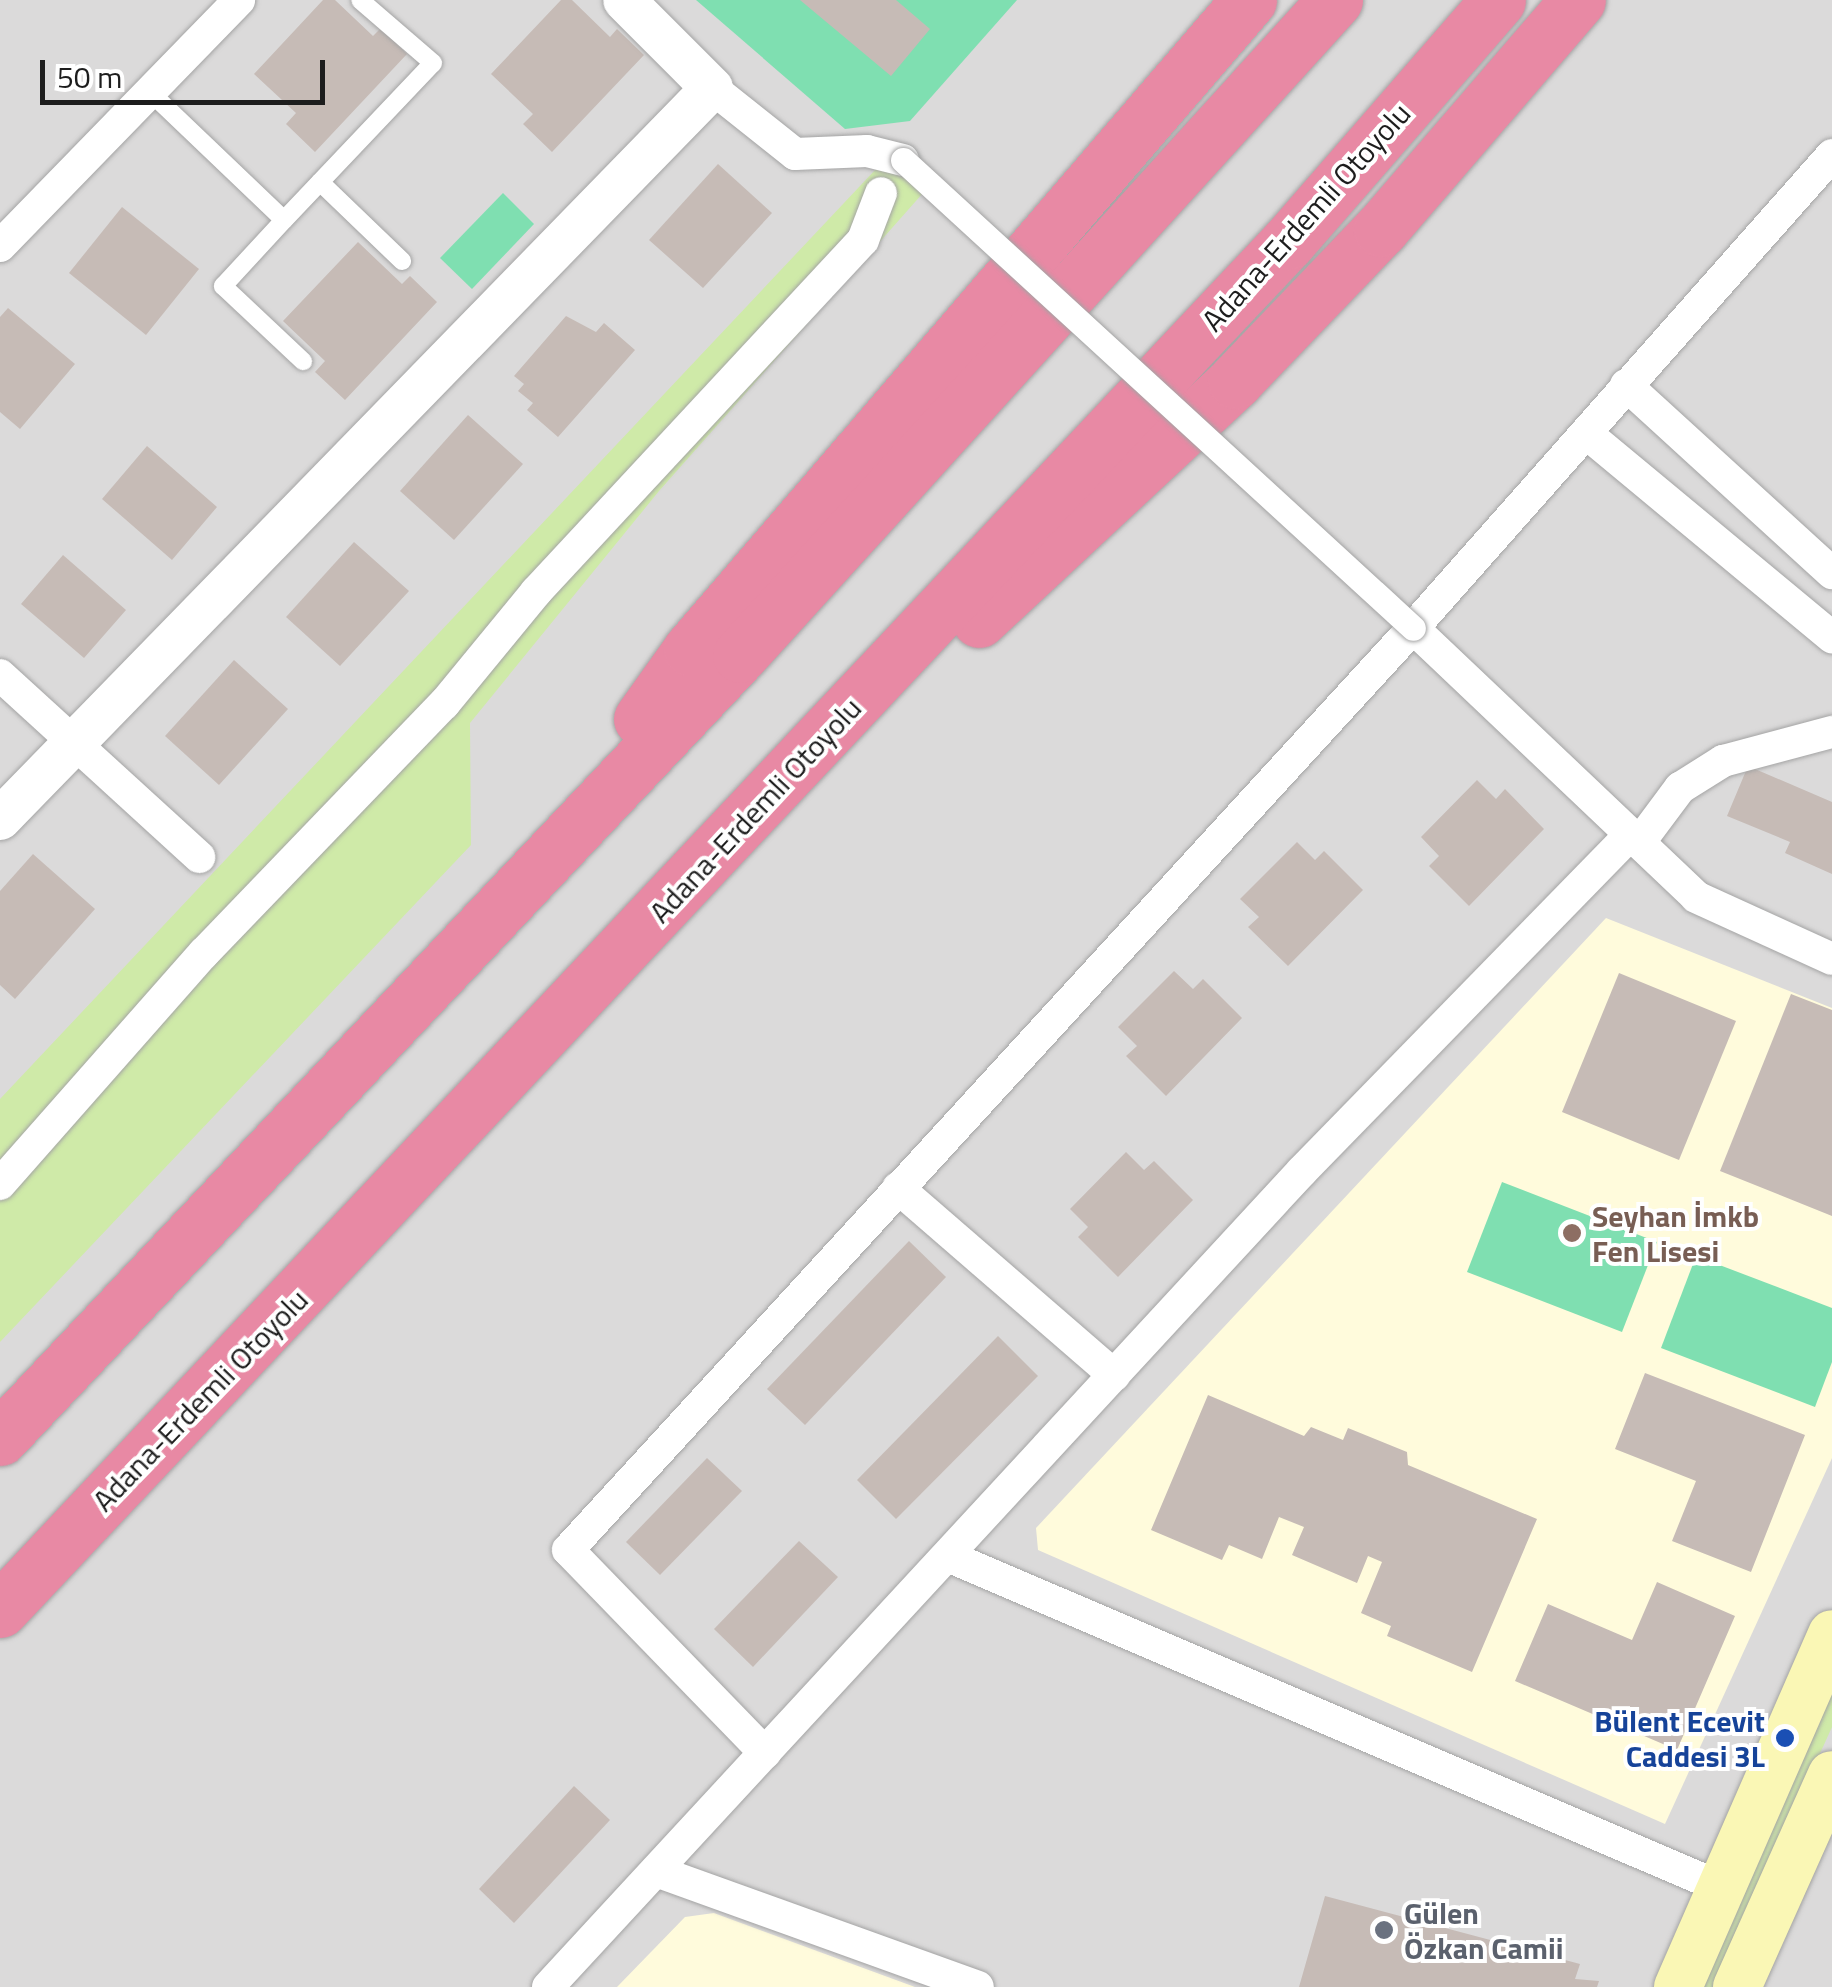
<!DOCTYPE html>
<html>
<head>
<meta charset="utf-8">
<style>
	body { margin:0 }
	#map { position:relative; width:1832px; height:1987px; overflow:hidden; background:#efeae3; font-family:"Titillium Web",sans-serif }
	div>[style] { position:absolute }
	.residential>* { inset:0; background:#dbdada }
	.education>* { inset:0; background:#fffbdc }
	.grass>* { inset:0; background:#cfeaa8 }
	.pitch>* { inset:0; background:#7fdfb1 }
	.building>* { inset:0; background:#c6bbb6 }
	.roads { filter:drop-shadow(0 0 2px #a4a4a4) drop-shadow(0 0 2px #a4a4a4) }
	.service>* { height:18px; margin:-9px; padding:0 9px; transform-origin:9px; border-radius:9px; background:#fff }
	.minor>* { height:32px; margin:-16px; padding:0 16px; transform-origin:16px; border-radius:16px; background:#fff }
	.tertiary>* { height:42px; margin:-21px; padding:0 21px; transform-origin:21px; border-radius:21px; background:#fff }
	.secondary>* { height:48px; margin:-24px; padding:0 24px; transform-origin:24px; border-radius:24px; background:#faf7b5 }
	.motorway>* { height:55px; margin:-27.5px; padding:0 27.5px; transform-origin:27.5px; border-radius:27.5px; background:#e889a4 }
	.bridges { filter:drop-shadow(0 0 2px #a4a4a4) drop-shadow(0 0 2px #a4a4a4) }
	.pedestrian-bridge>* { height:25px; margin:-12.5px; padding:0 12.5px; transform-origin:12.5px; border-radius:12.5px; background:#fff }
	.dots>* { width:28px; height:28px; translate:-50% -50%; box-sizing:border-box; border:5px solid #fff; border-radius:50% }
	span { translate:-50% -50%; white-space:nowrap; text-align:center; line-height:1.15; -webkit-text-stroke:8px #fff; paint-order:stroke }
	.street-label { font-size:30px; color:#1d1d1d }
	.education-label { font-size:30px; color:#785e54; font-weight:700 }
	.left { translate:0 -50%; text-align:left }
	.transit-label { font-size:30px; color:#164399; font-weight:700 }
	.right { translate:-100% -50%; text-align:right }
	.worship-label { font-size:30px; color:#5b616d; font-weight:700 }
	.scale { position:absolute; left:40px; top:60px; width:285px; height:45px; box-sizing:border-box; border:5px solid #1d1d1d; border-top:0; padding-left:12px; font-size:30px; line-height:35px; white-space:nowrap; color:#1d1d1d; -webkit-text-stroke:8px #fff; paint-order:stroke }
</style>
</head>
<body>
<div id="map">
	<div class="residential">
		<i style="clip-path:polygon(0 0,1832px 0,1832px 1987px,0 1987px)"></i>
	</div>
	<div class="education">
		<i style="clip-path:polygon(1606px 918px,1832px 1008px,1832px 1458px,1665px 1824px,1038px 1550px,1036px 1528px)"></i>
		<i style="clip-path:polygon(714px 1913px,915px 1987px,617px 1987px,685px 1917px)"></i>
	</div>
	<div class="grass">
		<i style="clip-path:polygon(909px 160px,931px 184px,659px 491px,470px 723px,471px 845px,0 1342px,0 1099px,876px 169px)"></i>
		<i style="clip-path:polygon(1832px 1684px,1832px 1727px,1714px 1987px,1698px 1987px)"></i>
	</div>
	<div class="pitch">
		<i style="clip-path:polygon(696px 0,1017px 0,910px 121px,845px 129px)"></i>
		<i style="clip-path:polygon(503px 193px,534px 224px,472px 289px,440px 258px)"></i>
		<i style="clip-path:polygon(1502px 1182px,1657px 1242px,1622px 1332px,1467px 1272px)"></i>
		<i style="clip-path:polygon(1696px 1256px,1832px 1308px,1832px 1362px,1815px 1407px,1661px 1348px)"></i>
	</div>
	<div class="building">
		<i style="clip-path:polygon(323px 0,335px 0,373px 36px,381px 28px,407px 54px,315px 152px,286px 124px,296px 113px,254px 74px)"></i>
		<i style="clip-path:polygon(561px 0,572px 0,610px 37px,617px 29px,644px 55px,552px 152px,523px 124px,533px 114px,491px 74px)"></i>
		<i style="clip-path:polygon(800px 0,896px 0,930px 29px,891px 76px)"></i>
		<i style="clip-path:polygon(718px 164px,772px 213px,703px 288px,649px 240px)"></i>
		<i style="clip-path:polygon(122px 207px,199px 269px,146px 335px,69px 273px)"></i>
		<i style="clip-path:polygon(358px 242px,402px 284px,410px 276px,437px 302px,345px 400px,315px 372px,325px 361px,283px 321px)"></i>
		<i style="clip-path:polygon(8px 308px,75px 364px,20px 429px,0 412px,0 317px)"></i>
		<i style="clip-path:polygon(566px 316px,596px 332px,604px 323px,635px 350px,558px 437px,527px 410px,533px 403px,518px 391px,524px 384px,514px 376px)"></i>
		<i style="clip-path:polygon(468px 415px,523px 464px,454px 540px,400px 491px)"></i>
		<i style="clip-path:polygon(147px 446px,217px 507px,172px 560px,102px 499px)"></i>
		<i style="clip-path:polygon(354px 542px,409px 591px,340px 666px,286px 617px)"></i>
		<i style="clip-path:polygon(63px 555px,126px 610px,84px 658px,21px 604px)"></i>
		<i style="clip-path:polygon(234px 660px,288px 709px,219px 785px,165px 736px)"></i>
		<i style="clip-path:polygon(1748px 766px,1832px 802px,1832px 874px,1785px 853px,1790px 842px,1727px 816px)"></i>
		<i style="clip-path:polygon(1477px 780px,1496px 799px,1505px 789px,1544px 829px,1469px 906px,1429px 866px,1439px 856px,1421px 837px)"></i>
		<i style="clip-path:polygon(1297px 842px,1315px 860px,1324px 851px,1363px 890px,1288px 966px,1248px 927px,1259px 917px,1240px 899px)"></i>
		<i style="clip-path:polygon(33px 854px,95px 909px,15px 999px,0 985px,0 891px)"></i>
		<i style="clip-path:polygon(1174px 971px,1193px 989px,1203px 979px,1242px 1018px,1166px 1096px,1126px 1056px,1137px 1046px,1118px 1027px)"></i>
		<i style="clip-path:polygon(1619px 973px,1736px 1021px,1679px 1160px,1562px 1112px)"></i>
		<i style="clip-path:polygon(1791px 994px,1832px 1010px,1832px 1216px,1720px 1171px)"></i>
		<i style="clip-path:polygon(1126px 1152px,1144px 1170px,1154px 1161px,1193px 1200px,1118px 1277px,1078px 1237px,1088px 1227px,1070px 1209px)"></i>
		<i style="clip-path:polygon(909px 1241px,946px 1277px,805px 1425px,767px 1389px)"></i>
		<i style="clip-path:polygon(998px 1336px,1038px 1376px,896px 1519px,857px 1480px)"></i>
		<i style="clip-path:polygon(1645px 1373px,1805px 1435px,1751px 1572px,1672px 1541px,1696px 1481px,1615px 1449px)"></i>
		<i style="clip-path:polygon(1208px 1395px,1304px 1436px,1311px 1427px,1343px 1440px,1348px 1428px,1407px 1452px,1408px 1465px,1537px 1519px,1472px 1672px,1387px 1636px,1391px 1626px,1361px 1613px,1382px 1562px,1368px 1556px,1357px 1583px,1292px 1555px,1304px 1527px,1279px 1517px,1262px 1559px,1229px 1545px,1222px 1560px,1151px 1530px)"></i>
		<i style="clip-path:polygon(707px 1458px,742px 1491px,660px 1575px,626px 1542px)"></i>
		<i style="clip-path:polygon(799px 1541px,838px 1577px,753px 1667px,714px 1629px)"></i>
		<i style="clip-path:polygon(1657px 1582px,1735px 1616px,1677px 1750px,1515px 1681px,1548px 1604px,1632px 1640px)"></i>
		<i style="clip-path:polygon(574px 1786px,610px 1820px,514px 1923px,479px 1889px)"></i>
		<i style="clip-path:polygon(1325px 1896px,1580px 1964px,1575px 1979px,1599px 1981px,1597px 1987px,1299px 1987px)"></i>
	</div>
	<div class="roads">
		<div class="service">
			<i style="left:150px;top:92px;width:185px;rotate:43.7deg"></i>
			<i style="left:284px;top:220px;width:216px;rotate:-46.5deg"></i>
			<i style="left:433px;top:63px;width:96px;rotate:-139.2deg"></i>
			<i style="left:320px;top:182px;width:114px;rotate:43.9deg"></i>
			<i style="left:284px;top:220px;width:90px;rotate:132.7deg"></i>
			<i style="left:223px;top:286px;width:110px;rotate:43.2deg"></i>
		</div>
		<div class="minor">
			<i style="left:712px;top:88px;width:106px;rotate:38.5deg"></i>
			<i style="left:795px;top:154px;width:72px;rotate:-2.4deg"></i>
			<i style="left:867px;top:151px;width:37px;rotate:14deg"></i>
			<i style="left:0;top:246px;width:343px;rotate:-45.8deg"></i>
			<i style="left:1626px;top:385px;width:279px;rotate:42.4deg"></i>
			<i style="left:1586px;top:433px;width:320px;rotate:39.7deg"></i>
			<i style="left:1413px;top:628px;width:390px;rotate:43.5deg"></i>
			<i style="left:1696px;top:897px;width:149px;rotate:24.5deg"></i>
			<i style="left:0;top:675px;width:270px;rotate:42.4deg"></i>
			<i style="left:1639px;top:843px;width:69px;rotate:-53.3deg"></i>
			<i style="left:1680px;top:788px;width:51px;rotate:-32.1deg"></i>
			<i style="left:1723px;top:761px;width:113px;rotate:-14.9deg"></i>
			<i style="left:0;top:1184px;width:308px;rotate:-48.6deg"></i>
			<i style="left:204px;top:953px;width:346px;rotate:-46.1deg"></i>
			<i style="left:444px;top:704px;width:145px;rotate:-50.6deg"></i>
			<i style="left:536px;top:592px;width:480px;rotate:-47.1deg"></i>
			<i style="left:863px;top:240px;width:50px;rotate:-69deg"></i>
			<i style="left:898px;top:1188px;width:286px;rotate:40.9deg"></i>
			<i style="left:950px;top:1557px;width:836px;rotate:23.19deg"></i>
			<i style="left:765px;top:1753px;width:283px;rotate:-134.1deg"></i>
			<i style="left:568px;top:1550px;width:1251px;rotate:-47.5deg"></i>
			<i style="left:1413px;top:628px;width:632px;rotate:-48.46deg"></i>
			<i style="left:656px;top:1871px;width:342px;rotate:19.8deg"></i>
			<i style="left:548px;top:1987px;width:1111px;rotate:-47.26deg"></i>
			<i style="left:1302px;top:1171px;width:470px;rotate:-45.7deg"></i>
		</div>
		<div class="tertiary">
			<i style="left:0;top:819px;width:1020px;rotate:-45.75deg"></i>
			<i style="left:712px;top:88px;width:124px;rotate:-135deg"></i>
		</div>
		<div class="secondary">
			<i style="left:1678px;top:1987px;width:385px;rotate:-66.4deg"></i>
			<i style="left:1737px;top:1987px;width:232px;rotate:-65.9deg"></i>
		</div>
		<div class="motorway">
			<i style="left:979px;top:620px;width:350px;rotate:-43deg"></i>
			<i style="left:1235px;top:381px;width:211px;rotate:-46.2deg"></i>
			<i style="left:1381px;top:229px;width:302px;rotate:-49.3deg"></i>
			<i style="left:641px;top:719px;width:86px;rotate:-54.5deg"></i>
			<i style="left:691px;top:649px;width:856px;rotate:-49.31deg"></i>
			<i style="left:0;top:1438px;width:1077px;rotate:-46.62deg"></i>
			<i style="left:740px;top:655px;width:885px;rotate:-47.75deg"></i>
			<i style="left:0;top:1610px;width:1879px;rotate:-46.73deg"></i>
			<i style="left:1288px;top:242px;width:320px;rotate:-49deg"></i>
		</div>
	</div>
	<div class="bridges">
		<div class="pedestrian-bridge">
			<i style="left:903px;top:160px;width:692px;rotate:42.54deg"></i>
		</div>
	</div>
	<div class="dots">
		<i style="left:1572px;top:1233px;background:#8d6e63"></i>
		<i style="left:1785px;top:1738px;background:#1a4fb4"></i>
		<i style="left:1384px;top:1930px;background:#6b7280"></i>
	</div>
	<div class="street-label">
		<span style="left:1306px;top:217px;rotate:-48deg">Adana-Erdemli Otoyolu</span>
		<span style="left:755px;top:810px;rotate:-47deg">Adana-Erdemli Otoyolu</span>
		<span style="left:200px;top:1400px;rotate:-46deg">Adana-Erdemli Otoyolu</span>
	</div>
	<div class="education-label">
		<span class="left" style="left:1592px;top:1233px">Seyhan İmkb<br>Fen Lisesi</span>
	</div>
	<div class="transit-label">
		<span class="right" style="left:1765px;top:1738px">Bülent Ecevit<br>Caddesi 3L</span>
	</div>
	<div class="worship-label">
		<span class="left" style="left:1404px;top:1930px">Gülen<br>Özkan Camii</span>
	</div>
	<div class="scale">50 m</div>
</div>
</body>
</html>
